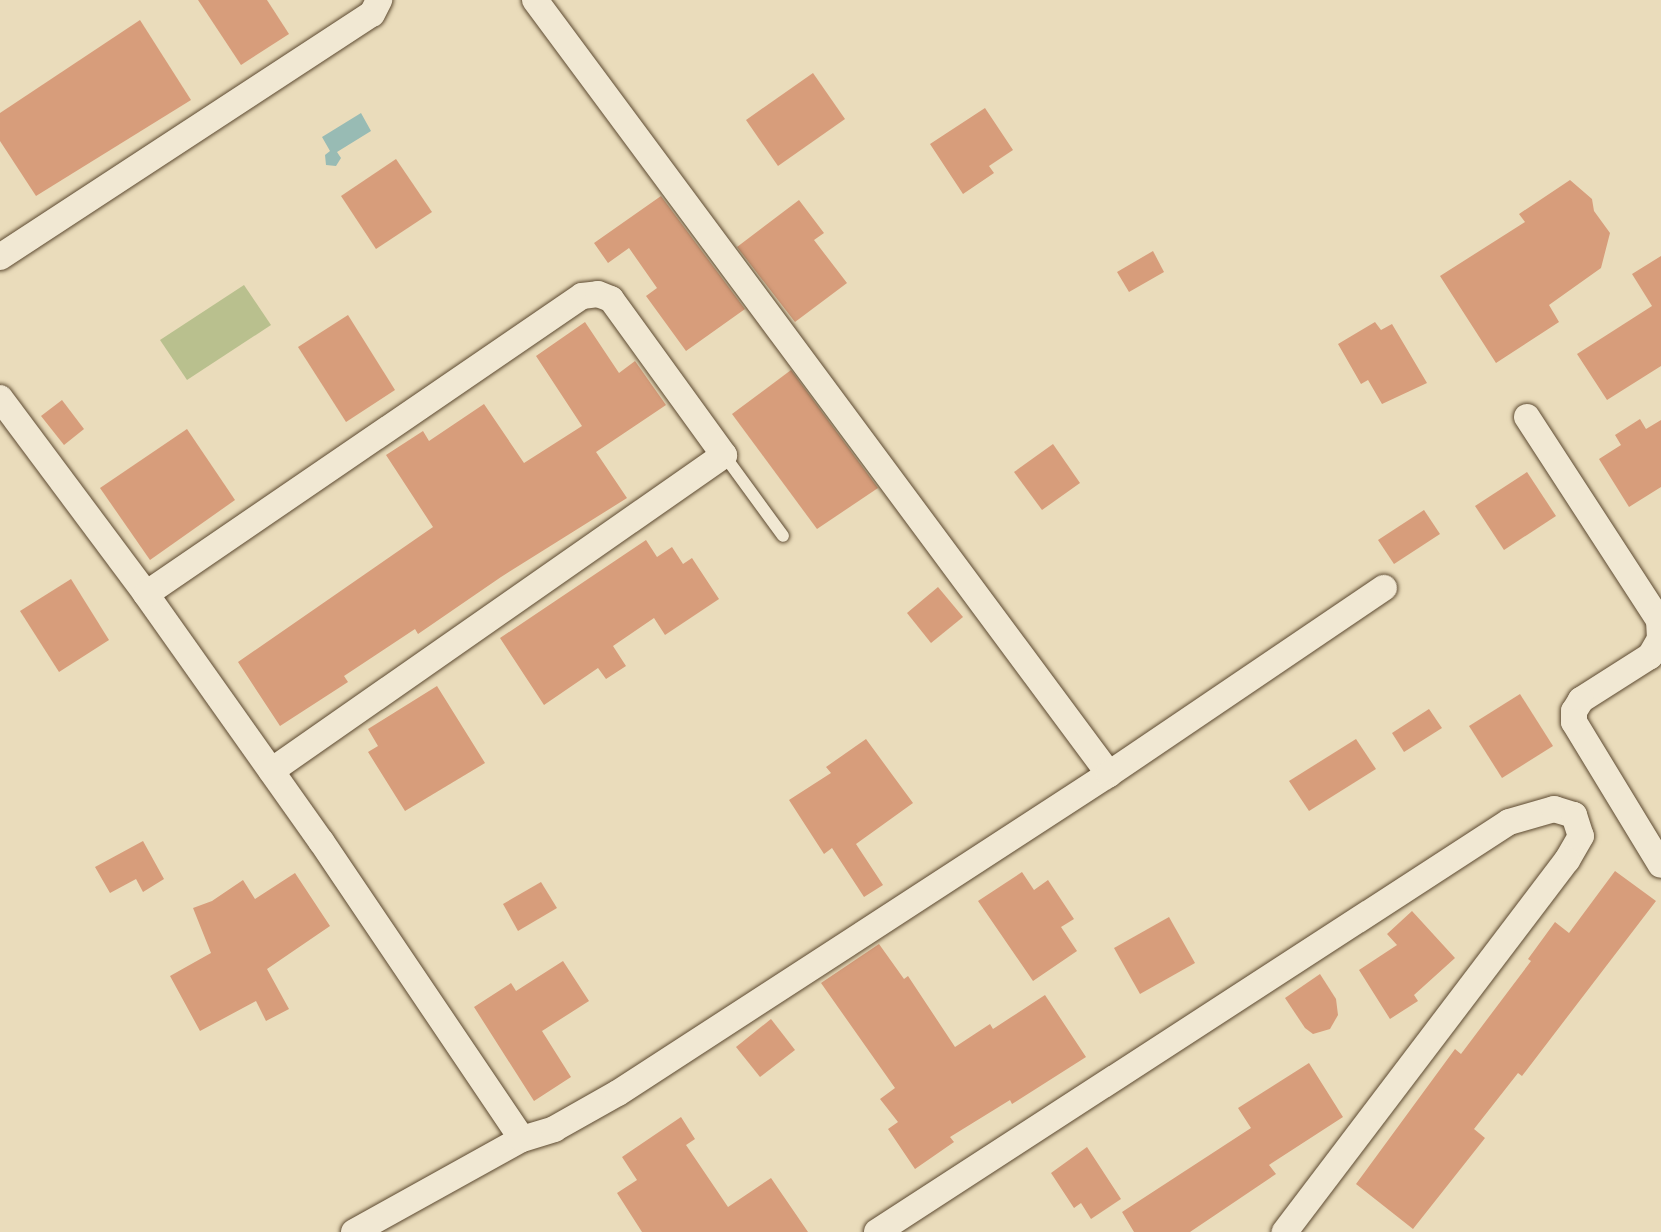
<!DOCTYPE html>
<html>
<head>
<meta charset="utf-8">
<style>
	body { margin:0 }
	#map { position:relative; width:1661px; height:1232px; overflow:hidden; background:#eadcbb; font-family:"Libre Bodoni",serif }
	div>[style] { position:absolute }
	.green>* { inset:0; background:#b9c08e }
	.water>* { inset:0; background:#98bbb4 }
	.building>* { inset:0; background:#d79d7b }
	.roads { filter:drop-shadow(0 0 2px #5d4a31) drop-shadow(0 0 2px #5d4a31) }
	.lane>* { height:12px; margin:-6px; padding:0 6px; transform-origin:6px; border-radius:6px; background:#f1e8d3 }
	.street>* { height:26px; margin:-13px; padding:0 13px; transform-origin:13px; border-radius:13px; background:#f1e8d3 }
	span { translate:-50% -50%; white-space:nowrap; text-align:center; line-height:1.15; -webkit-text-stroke:4.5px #f1e8d3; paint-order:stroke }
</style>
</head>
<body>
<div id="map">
	<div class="green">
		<i style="clip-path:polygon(244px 285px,271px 325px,187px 380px,160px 340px)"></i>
	</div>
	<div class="water">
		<i style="clip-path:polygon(361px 113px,371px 131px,337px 152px,341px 158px,336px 166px,326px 165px,325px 155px,330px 151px,322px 137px)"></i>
	</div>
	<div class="building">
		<i style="clip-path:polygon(198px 0,267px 0,289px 34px,241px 65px)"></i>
		<i style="clip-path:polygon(140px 20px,191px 100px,36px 196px,0 141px,0 113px)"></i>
		<i style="clip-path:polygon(813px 73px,845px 119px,778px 166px,746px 120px)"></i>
		<i style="clip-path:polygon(985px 108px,1013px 150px,989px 166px,994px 173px,963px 194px,930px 144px)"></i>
		<i style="clip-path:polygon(396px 159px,432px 212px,376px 249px,341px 196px)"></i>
		<i style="clip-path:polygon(1570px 180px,1592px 199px,1594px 211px,1610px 233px,1601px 268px,1549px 305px,1559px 322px,1496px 363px,1440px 276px,1525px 222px,1519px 214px)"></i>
		<i style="clip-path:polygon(661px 196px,745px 309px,686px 351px,646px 296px,657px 288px,629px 248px,608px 263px,594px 243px)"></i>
		<i style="clip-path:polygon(799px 200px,824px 233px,814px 240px,847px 283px,795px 322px,737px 247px)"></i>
		<i style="clip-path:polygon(1153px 251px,1164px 272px,1129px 292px,1117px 272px)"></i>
		<i style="clip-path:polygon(1661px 256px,1661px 366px,1607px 400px,1577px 354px,1652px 306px,1632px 274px)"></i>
		<i style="clip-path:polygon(348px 315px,395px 390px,346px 422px,298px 347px)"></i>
		<i style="clip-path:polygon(585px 322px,619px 373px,635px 361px,666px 405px,596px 452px,627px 498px,501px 577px,418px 634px,415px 629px,344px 676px,348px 682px,280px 726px,238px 662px,433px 527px,386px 455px,423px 431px,429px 441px,484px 404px,524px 463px,582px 426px,536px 356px)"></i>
		<i style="clip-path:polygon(1375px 322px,1381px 330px,1392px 324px,1427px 383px,1382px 404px,1368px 380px,1361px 384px,1338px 344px)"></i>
		<i style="clip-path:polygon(791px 370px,878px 488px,817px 529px,732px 414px)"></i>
		<i style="clip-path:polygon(62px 400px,84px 429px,64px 445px,41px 416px)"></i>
		<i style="clip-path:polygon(1640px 419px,1646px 429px,1661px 420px,1661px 487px,1629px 507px,1599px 459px,1621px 445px,1615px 435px)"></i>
		<i style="clip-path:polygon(187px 429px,235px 500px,150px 560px,100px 488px)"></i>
		<i style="clip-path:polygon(1053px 444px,1080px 483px,1042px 510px,1014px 472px)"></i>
		<i style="clip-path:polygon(1527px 472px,1556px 516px,1504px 550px,1475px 506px)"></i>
		<i style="clip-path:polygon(1424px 510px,1440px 534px,1394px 564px,1378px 540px)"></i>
		<i style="clip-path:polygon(646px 540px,657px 557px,672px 547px,683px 564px,692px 558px,719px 599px,665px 635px,654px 618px,613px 646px,626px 666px,606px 679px,598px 668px,544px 705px,500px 638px)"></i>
		<i style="clip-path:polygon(71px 579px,109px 640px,59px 672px,20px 611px)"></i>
		<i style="clip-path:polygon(938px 587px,963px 617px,931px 643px,907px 613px)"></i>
		<i style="clip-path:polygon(437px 686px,485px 763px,405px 811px,368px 752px,378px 746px,368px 729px)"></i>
		<i style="clip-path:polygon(1520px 694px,1553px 746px,1502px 778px,1469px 726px)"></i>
		<i style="clip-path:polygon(1429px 709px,1442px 728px,1404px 752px,1392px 733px)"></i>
		<i style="clip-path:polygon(866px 739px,913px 803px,856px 844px,883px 885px,864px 897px,832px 848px,824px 854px,789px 800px,831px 773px,826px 767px)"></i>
		<i style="clip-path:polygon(1356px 739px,1376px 769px,1309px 811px,1289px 781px)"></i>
		<i style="clip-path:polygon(143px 841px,164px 879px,143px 892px,136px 879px,110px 893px,95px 867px)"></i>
		<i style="clip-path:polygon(1615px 871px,1656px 901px,1522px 1076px,1518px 1073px,1474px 1129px,1485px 1138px,1413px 1229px,1356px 1184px,1455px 1049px,1461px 1054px,1531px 961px,1528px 959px,1555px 922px,1569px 933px)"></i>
		<i style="clip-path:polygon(1022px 872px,1034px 890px,1048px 880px,1074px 919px,1061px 927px,1077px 951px,1033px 981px,978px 901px)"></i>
		<i style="clip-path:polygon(295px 873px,330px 926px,267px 969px,289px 1009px,266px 1021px,256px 1001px,200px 1031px,170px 976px,211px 953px,193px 908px,212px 901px,243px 880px,255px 899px)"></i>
		<i style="clip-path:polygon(541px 882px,557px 908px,518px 931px,503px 904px)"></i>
		<i style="clip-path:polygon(1412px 911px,1455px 958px,1414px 995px,1418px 1001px,1390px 1019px,1359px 970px,1397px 945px,1387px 934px)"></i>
		<i style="clip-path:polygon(1169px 917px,1195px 963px,1140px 994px,1114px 948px)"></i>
		<i style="clip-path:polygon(879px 944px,904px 979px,908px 976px,955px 1047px,990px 1024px,993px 1029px,1045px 995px,1086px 1057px,1012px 1104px,1010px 1100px,950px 1137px,954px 1142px,915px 1169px,888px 1129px,898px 1122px,880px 1099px,895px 1088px,821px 983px)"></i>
		<i style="clip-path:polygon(563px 961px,589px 1001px,542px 1031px,571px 1077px,534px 1101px,474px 1007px,511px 983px,516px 991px)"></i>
		<i style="clip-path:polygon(1320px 974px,1336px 999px,1338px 1015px,1330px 1029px,1313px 1034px,1305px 1028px,1285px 998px)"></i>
		<i style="clip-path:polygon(771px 1019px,795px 1050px,760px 1077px,736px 1047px)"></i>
		<i style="clip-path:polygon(1309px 1063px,1343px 1117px,1269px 1165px,1276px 1174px,1190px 1232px,1134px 1232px,1122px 1212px,1251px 1128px,1238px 1108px)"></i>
		<i style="clip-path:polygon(681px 1117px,695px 1139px,686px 1145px,728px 1207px,771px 1178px,808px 1232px,642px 1232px,617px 1193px,637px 1180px,622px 1157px)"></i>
		<i style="clip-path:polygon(1087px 1147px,1121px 1199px,1091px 1219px,1081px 1203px,1074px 1208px,1051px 1173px)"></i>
	</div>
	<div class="roads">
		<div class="lane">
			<i style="left:724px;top:455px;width:100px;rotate:53.9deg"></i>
		</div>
		<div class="street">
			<i style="left:535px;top:0;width:964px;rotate:53.44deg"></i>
			<i style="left:0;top:257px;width:444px;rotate:-33.2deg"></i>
			<i style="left:372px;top:14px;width:16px;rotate:-63deg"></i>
			<i style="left:0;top:398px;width:244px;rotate:53.3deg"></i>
			<i style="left:146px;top:594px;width:303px;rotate:54.7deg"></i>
			<i style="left:321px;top:841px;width:359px;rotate:56deg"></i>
			<i style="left:1527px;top:417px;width:242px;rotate:57deg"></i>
			<i style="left:1659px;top:620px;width:19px;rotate:87deg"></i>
			<i style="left:1660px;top:639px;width:20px;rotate:120deg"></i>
			<i style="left:1650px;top:656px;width:82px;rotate:147.5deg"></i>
			<i style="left:1581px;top:700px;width:13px;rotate:122deg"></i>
			<i style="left:1574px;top:711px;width:11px;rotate:90deg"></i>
			<i style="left:1574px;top:722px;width:167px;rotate:58.7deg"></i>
			<i style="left:146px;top:594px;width:528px;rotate:-34.35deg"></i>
			<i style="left:582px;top:296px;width:16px;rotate:-7deg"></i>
			<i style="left:598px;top:294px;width:14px;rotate:21deg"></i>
			<i style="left:611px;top:299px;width:193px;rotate:54.1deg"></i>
			<i style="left:724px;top:455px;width:552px;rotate:145.1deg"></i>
			<i style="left:354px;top:1232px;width:192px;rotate:-29deg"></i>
			<i style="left:522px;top:1139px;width:34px;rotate:-17deg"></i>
			<i style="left:554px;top:1129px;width:73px;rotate:-29.4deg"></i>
			<i style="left:618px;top:1093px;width:586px;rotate:-33.01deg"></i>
			<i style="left:1109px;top:774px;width:332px;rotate:-34.1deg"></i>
			<i style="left:877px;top:1232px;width:753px;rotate:-32.97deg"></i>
			<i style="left:1509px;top:822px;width:47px;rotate:-16.1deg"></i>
			<i style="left:1554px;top:809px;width:21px;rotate:17deg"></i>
			<i style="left:1574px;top:815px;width:22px;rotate:72deg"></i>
			<i style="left:1581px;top:836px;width:28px;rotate:120deg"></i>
			<i style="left:1567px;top:860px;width:467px;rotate:127.2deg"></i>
		</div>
	</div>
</div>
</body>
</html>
